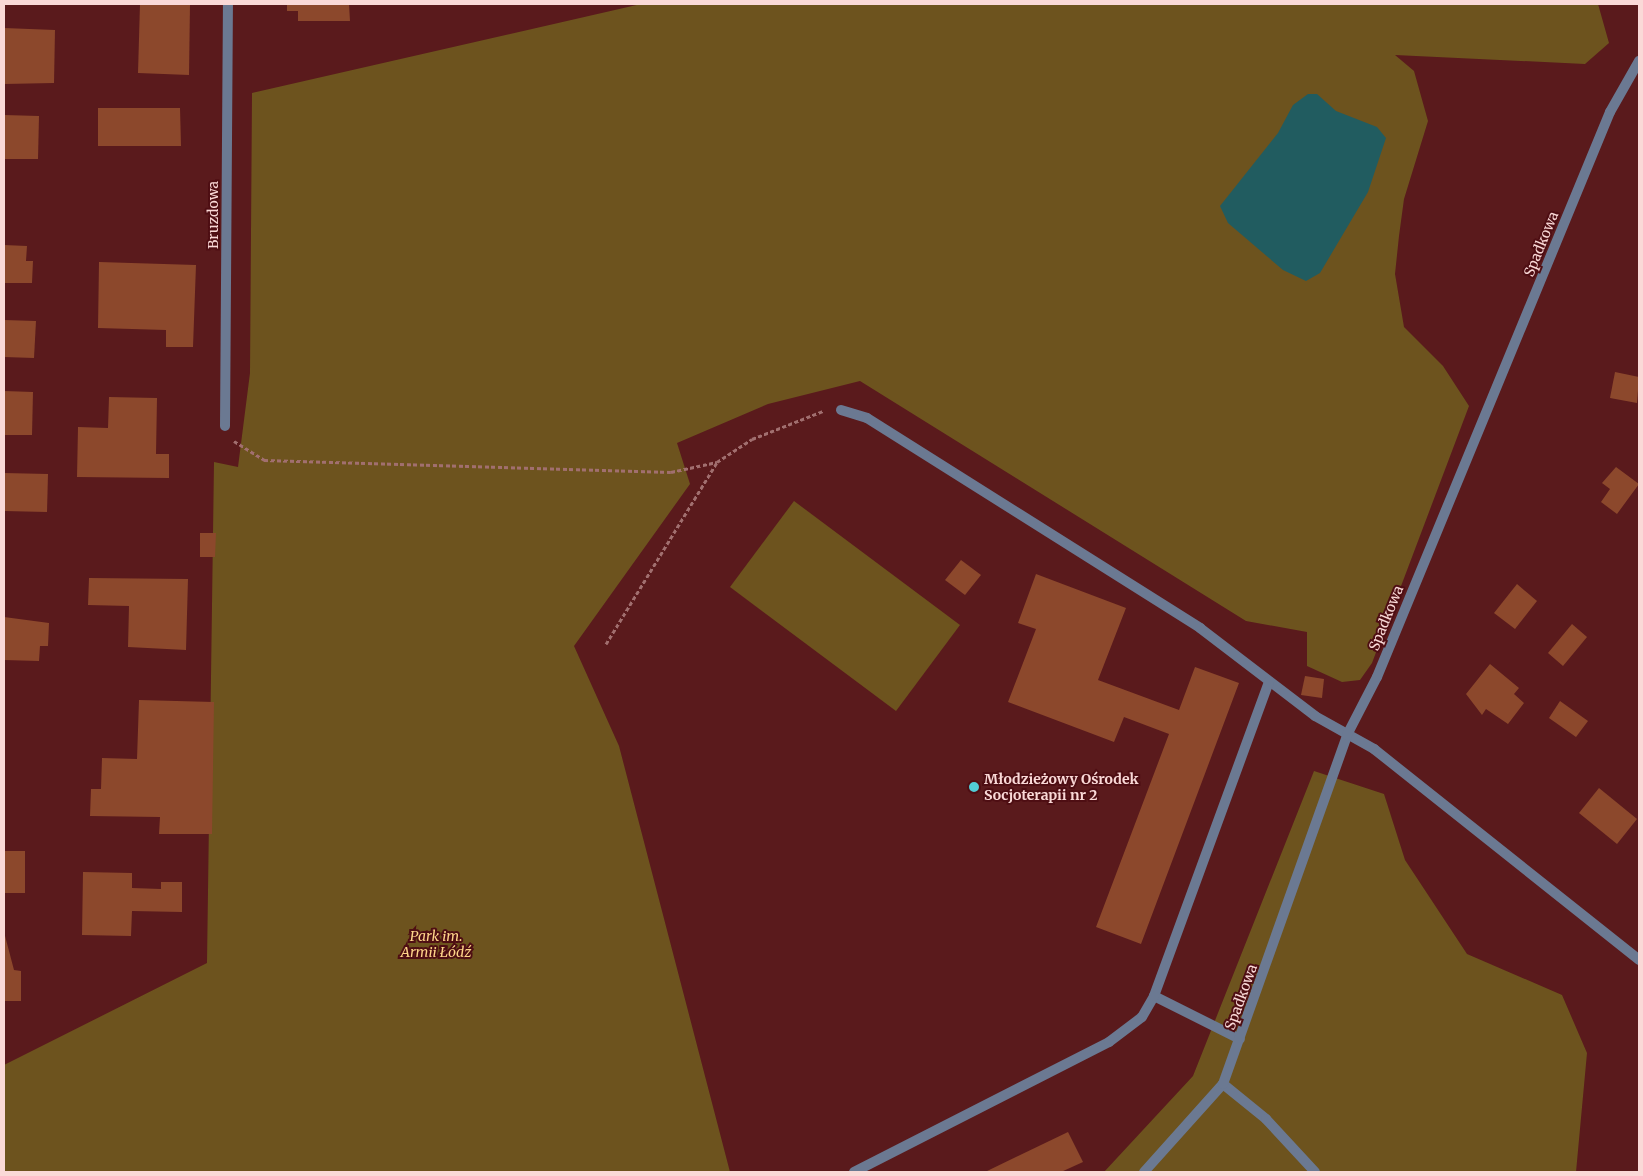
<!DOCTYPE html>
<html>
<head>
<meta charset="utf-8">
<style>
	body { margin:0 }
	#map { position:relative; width:1643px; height:1176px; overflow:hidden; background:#5a1a1c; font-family:Merriweather,serif }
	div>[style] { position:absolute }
	.green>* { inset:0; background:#6d531e }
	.water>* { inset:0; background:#215c60 }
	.building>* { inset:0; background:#8c482c }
	.path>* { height:3px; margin-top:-1.5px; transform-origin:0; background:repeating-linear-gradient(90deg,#a16f6f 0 4px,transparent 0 6.5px) }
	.service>* { height:10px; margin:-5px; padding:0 5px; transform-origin:5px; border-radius:5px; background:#6b7992 }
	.minor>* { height:10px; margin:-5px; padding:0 5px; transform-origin:5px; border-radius:5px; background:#6b7992 }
	.dots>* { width:14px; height:14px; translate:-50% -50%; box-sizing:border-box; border:2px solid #4e0e13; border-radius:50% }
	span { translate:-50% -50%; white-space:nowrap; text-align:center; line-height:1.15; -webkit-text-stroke:4px #4e0e13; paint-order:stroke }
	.street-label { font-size:14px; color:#fad9d7 }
	.poi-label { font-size:14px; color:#fad9d7; font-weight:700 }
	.left { translate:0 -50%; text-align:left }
	.park-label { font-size:14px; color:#fed589; font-style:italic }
	.frame { position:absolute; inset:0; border:5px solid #fad9d7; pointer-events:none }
</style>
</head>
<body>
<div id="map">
	<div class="green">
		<i style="clip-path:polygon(641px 4px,1598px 4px,1609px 43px,1585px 64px,1395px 55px,1414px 71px,1428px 121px,1404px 199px,1399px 236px,1395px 274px,1404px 327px,1443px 366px,1469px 406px,1372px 663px,1360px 680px,1342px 682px,1307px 666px,1307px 632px,1246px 621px,860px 381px,768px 404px,677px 443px,690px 484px,574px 646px,619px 746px,730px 1172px,4px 1172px,4px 1065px,207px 963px,214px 462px,238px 467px,250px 373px,252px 93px)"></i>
		<i style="clip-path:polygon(794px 501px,960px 625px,896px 711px,730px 587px)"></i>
		<i style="clip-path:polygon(1314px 771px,1384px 794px,1405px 860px,1467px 954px,1562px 995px,1587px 1053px,1576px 1172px,1104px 1172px,1193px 1076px)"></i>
	</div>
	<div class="water">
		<i style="clip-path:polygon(1308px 94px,1317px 94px,1336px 111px,1377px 127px,1386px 138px,1368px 192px,1320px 273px,1306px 281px,1283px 270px,1228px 223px,1220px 206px,1278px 133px,1293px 105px)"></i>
	</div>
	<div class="building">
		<i style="clip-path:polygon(140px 4px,190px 4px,189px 75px,138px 73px)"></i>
		<i style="clip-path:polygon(287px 4px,349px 4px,350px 21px,298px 21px,298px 11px,287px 11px)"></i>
		<i style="clip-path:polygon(4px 28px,55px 30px,54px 83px,4px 84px)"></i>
		<i style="clip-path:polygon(98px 108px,180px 108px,181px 146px,98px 146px)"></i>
		<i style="clip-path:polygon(4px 115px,39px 116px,38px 159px,4px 159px)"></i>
		<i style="clip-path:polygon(4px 245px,27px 246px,26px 261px,33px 261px,32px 283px,4px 283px)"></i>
		<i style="clip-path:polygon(99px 262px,196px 265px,193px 347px,166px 347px,166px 330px,98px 328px)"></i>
		<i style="clip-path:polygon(4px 320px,36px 321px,34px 358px,4px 357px)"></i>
		<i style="clip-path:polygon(1615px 372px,1639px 377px,1637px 403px,1610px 398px)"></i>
		<i style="clip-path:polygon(4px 391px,33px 392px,32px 435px,4px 435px)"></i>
		<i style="clip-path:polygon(109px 397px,157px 398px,156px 454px,169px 454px,169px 478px,77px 477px,78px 427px,108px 428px)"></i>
		<i style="clip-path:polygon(1616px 467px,1639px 484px,1617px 514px,1601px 502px,1610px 489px,1602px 483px)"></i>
		<i style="clip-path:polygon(4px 473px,48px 474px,47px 512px,4px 511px)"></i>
		<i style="clip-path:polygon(200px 533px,216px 533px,215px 557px,200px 557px)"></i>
		<i style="clip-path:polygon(961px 560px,981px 575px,965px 595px,945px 580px)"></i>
		<i style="clip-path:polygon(1036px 574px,1126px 608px,1098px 680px,1179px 710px,1195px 667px,1239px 683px,1141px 944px,1096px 927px,1169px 734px,1124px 717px,1114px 742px,1008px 702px,1036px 629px,1018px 623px)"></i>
		<i style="clip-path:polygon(89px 578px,188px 579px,186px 650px,128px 647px,129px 606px,88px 605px)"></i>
		<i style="clip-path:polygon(1517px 584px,1537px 601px,1515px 629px,1494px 613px)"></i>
		<i style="clip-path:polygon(4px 617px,49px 623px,48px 646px,40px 646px,39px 661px,4px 660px)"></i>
		<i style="clip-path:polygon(1572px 624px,1587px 637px,1563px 666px,1548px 653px)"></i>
		<i style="clip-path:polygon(1490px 664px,1519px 688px,1514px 694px,1524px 703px,1508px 724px,1486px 709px,1482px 715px,1466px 694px)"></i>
		<i style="clip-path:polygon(1305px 676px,1324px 679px,1322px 698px,1301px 695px)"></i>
		<i style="clip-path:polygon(139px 700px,214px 702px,212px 834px,159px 834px,160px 817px,90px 816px,91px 789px,101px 789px,102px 758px,137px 759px)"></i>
		<i style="clip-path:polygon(1560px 701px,1588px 721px,1576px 737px,1549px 718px)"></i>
		<i style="clip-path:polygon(1599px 788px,1637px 819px,1617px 844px,1579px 813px)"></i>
		<i style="clip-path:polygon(4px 851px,25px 851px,25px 893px,4px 893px)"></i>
		<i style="clip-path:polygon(83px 872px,132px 873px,132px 888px,161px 889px,161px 882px,182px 882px,182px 912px,132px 911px,131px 936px,82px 935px)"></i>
		<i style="clip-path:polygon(4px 932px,14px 970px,21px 971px,21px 1001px,4px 1001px)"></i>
		<i style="clip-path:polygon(1068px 1132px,1083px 1162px,1061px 1172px,985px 1172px)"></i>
	</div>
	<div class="path">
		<i style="left:234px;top:441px;width:36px;rotate:32deg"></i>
		<i style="left:264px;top:460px;width:407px;rotate:1.7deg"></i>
		<i style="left:671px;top:472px;width:47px;rotate:-12.3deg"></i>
		<i style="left:717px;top:462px;width:42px;rotate:-33.3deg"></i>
		<i style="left:752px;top:439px;width:76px;rotate:-21.5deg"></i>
		<i style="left:606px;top:644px;width:213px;rotate:-58.6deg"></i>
	</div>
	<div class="service">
		<i style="left:841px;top:410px;width:27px;rotate:17deg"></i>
		<i style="left:867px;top:418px;width:394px;rotate:32.2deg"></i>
		<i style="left:1200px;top:628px;width:145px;rotate:37.4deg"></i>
		<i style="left:1315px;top:716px;width:68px;rotate:29.2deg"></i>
		<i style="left:1374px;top:749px;width:339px;rotate:38.5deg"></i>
		<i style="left:1154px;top:996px;width:96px;rotate:26.6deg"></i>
		<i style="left:854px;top:1172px;width:286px;rotate:-27deg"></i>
		<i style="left:1109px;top:1042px;width:41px;rotate:-37.1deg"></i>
		<i style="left:1142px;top:1017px;width:24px;rotate:-60deg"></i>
		<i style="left:1154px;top:996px;width:335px;rotate:-69.9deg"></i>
	</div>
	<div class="minor">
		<i style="left:225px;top:426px;width:422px;rotate:-89.6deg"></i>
		<i style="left:1223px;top:1084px;width:55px;rotate:39.1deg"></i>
		<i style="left:1266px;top:1119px;width:72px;rotate:47.2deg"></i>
		<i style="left:1144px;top:1172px;width:118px;rotate:-48.1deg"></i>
		<i style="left:1223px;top:1084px;width:370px;rotate:-70.4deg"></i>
		<i style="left:1347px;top:735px;width:65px;rotate:-62.7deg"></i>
		<i style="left:1377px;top:677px;width:611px;rotate:-67.59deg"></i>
		<i style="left:1610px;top:112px;width:59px;rotate:-60.4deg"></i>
	</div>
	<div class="dots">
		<i style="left:974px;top:787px;background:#52ccd5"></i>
	</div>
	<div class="street-label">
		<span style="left:213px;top:215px;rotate:-90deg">Bruzdowa</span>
		<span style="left:1541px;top:244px;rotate:-68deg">Spadkowa</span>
		<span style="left:1386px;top:618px;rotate:-68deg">Spadkowa</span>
		<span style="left:1241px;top:997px;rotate:-70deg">Spadkowa</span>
	</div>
	<div class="poi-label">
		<span class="left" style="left:984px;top:787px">Młodzieżowy Ośrodek<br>Socjoterapii nr 2</span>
	</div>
	<div class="park-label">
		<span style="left:436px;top:944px">Park im.<br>Armii Łódź</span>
	</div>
	<div class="frame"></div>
</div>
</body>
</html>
